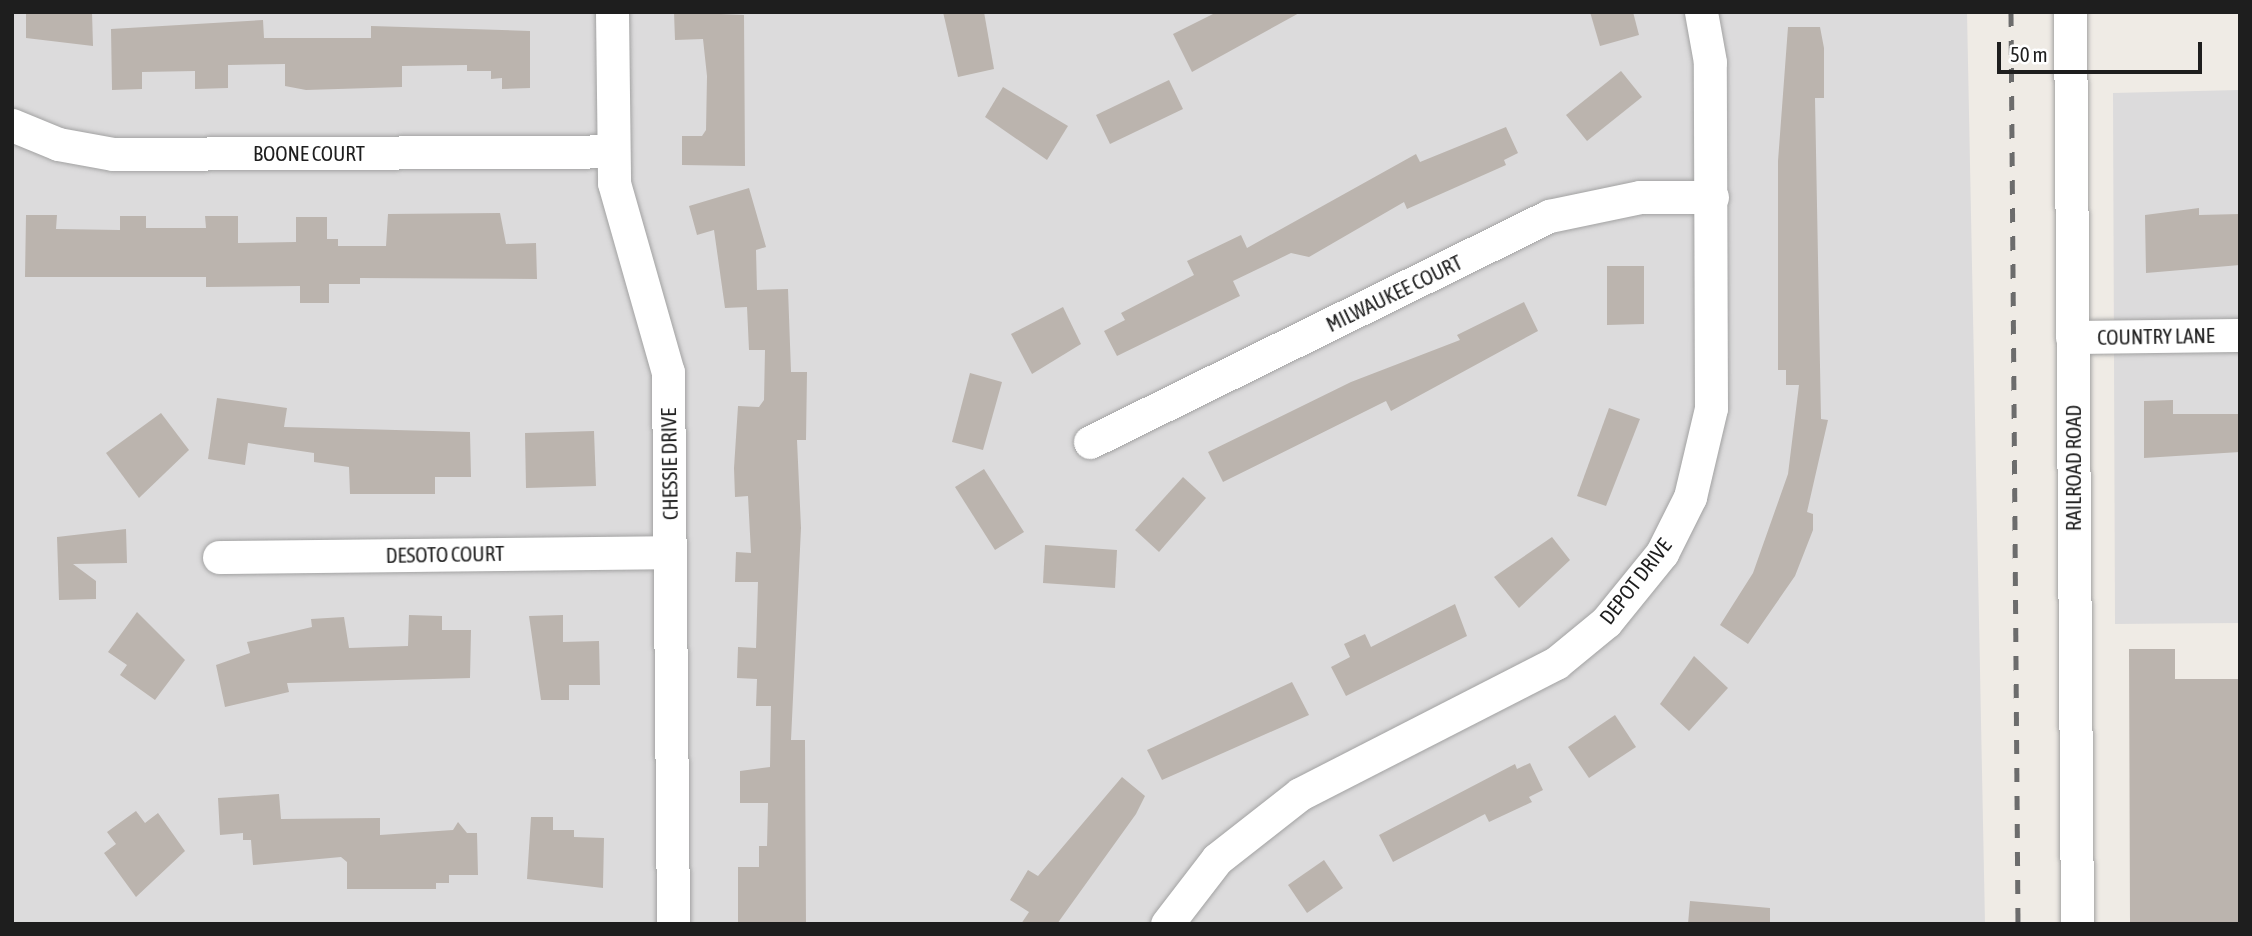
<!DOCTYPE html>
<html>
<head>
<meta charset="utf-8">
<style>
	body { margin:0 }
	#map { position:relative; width:2252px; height:936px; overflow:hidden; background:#efebe5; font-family:"Asap Condensed",sans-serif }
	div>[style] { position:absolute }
	.residential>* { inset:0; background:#dcdbdc }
	.building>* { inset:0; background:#bbb4ae }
	.roads { filter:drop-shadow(0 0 2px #a2a2a2) drop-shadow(0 0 2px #a2a2a2) }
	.minor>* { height:33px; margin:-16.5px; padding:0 16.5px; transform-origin:16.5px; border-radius:16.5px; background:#fff }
	.rail>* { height:5px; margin-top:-2.5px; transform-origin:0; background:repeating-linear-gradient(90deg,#6c6c6c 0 14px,transparent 0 28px) }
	span { translate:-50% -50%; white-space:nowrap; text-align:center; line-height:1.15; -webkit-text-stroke:5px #fff; paint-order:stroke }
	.street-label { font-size:21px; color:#1e1e1e }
	.frame { position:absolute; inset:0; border:14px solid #1e1e1e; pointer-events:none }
	.scale { position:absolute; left:1997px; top:42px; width:205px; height:32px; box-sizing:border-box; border:4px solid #1e1e1e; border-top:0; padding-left:9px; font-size:21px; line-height:24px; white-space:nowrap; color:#1e1e1e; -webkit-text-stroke:5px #fff; paint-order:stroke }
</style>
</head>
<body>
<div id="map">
	<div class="residential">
		<i style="clip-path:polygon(12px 12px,1967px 12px,1985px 924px,12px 924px)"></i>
		<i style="clip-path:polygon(2240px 90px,2240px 623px,2115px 624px,2113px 93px)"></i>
	</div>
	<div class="building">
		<i style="clip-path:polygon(26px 12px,92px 12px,93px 46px,26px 38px)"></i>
		<i style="clip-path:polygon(674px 12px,744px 15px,745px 166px,682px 165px,682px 136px,702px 136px,706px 130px,707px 76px,703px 39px,675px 40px)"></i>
		<i style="clip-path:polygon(943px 12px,984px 12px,994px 69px,958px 77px)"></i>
		<i style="clip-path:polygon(1217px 12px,1301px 12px,1192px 72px,1173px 34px)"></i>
		<i style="clip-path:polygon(1590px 12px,1633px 12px,1639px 35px,1600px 46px)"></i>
		<i style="clip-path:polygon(263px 20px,264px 38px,371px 38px,371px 26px,530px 31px,530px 88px,502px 89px,502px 78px,491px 79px,491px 71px,467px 71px,467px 65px,402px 66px,402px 87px,306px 90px,285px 86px,285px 64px,228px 65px,228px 88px,195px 89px,195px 71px,142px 72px,142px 89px,112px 90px,111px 29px)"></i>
		<i style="clip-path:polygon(1788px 27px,1820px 27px,1824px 48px,1824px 98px,1815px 98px,1821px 419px,1828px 420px,1807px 512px,1813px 514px,1813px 530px,1795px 576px,1748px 644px,1720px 625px,1753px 573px,1788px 474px,1799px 385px,1786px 385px,1786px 370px,1778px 370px,1778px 161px)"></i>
		<i style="clip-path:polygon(1621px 71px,1642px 97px,1587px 141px,1566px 115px)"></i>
		<i style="clip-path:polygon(1169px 80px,1183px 109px,1110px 144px,1096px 115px)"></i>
		<i style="clip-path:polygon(1003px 87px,1068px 126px,1047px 160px,985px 117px)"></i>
		<i style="clip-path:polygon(1506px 127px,1518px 153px,1504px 160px,1506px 165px,1407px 209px,1404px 202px,1309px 257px,1291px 253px,1233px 281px,1240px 296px,1117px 356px,1104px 331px,1125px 320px,1121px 313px,1194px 275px,1187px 261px,1241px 235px,1247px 248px,1416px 154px,1420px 162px)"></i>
		<i style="clip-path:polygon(749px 188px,766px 247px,756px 250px,757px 290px,788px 289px,791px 372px,807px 372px,806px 440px,797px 440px,801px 528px,791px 740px,805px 740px,806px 924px,738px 924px,738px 867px,759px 867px,759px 846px,767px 846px,768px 803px,740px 803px,740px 771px,770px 767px,771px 706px,756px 706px,757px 679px,737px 678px,738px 647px,756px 648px,758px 582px,735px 582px,736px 552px,751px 553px,748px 496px,735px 497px,734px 468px,738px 406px,759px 407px,764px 400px,765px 350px,749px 350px,747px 307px,725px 308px,714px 230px,697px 235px,689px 206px)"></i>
		<i style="clip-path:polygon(2199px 208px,2199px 215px,2240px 214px,2240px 265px,2146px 273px,2145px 215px)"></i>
		<i style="clip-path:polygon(500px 213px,506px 244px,536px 243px,537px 279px,360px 278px,360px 284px,329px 284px,329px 303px,300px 303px,300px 286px,206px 287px,206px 277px,25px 277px,26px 215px,57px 215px,56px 229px,120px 230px,120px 216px,146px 216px,146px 228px,206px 228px,205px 216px,238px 216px,238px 243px,296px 242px,296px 217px,327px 217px,327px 239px,338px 239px,338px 246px,386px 246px,388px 214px)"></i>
		<i style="clip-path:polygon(1607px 266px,1644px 266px,1644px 324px,1607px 325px)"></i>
		<i style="clip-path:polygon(1524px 302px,1538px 331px,1391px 411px,1386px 401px,1223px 482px,1208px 452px,1351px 382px,1460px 340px,1457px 335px)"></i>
		<i style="clip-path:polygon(1063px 307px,1081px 344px,1032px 374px,1011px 334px)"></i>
		<i style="clip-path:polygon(970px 373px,1002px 382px,983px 450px,952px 442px)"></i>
		<i style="clip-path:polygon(217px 398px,287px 408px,284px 427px,470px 432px,471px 477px,435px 477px,435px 494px,350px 494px,349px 467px,314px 462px,314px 453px,248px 443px,245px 465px,208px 459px)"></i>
		<i style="clip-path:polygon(2173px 400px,2173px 414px,2240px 414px,2240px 452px,2144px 458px,2144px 401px)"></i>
		<i style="clip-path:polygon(1609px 408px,1640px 419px,1606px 506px,1577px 496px)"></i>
		<i style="clip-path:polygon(161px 413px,189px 450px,139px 498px,106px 453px)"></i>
		<i style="clip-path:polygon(594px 431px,596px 486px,526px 488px,525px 433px)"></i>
		<i style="clip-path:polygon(984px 469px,1024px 532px,995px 550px,955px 487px)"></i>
		<i style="clip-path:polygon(1183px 477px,1206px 498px,1159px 552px,1135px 530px)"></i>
		<i style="clip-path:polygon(126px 529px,127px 563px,73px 564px,96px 581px,96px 599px,59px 600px,57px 537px)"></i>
		<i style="clip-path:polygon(1552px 537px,1570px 560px,1519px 608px,1494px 577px)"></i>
		<i style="clip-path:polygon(1045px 545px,1117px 550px,1115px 588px,1043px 583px)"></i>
		<i style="clip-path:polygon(1455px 604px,1467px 636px,1346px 696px,1331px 667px,1350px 657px,1344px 644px,1365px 634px,1371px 647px)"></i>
		<i style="clip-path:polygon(137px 612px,185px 660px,155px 700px,120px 675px,127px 665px,108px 652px)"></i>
		<i style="clip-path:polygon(409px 615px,442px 616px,442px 630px,471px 630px,470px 678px,287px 683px,289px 692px,225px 707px,216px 665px,250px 653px,247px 642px,312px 627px,311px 619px,344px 617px,349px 648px,408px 646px)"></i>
		<i style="clip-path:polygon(563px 615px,563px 642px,599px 641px,600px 685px,569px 685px,569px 700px,541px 700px,529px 616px)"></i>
		<i style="clip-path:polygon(2129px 649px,2175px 649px,2175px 679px,2240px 679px,2240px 924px,2130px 924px)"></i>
		<i style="clip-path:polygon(1694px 656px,1728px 688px,1689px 731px,1660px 704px)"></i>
		<i style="clip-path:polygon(1292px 682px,1309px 715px,1162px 780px,1147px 750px)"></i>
		<i style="clip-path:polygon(1615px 715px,1636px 747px,1589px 778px,1568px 747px)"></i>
		<i style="clip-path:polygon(1530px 763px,1543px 790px,1529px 797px,1532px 802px,1489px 822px,1485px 814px,1393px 862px,1379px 835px,1515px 764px,1517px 769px)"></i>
		<i style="clip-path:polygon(1122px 777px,1145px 796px,1136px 814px,1057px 924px,1021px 924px,1029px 912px,1010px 900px,1028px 870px,1038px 876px)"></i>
		<i style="clip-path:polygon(279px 794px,281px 819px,380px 818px,380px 835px,453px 830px,458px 822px,467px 833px,477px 833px,478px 875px,449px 875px,449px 883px,436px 883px,436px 889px,347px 889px,347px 862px,341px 857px,253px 865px,251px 840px,243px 840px,243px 833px,220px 835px,218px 798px)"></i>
		<i style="clip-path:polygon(136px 811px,145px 823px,158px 813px,185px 851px,136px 897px,104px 853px,116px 844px,107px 832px)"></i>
		<i style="clip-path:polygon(531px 817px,553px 817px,553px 830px,574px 830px,574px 837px,604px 838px,603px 888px,527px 879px)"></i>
		<i style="clip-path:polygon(1324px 860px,1343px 888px,1307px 913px,1288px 885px)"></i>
		<i style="clip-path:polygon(1690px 901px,1770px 908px,1770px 924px,1688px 924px)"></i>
	</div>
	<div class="roads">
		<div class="minor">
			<i style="left:612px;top:12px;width:171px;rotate:89.3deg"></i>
			<i style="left:614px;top:183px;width:197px;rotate:74.1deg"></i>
			<i style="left:668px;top:372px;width:552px;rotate:89.48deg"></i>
			<i style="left:2070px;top:12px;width:912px;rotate:89.56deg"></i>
			<i style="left:12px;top:125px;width:50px;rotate:22.4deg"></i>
			<i style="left:58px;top:144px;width:56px;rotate:10.3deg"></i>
			<i style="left:113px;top:154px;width:498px;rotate:-0.3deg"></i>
			<i style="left:2072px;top:337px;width:168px;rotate:-0.7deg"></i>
			<i style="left:1090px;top:442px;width:512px;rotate:-26.21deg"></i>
			<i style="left:1549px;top:216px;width:93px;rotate:-11.8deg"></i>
			<i style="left:1640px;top:197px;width:72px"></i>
			<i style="left:219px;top:557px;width:451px;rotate:-0.6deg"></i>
			<i style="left:1167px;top:924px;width:82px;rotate:-52.4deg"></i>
			<i style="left:1217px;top:859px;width:105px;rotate:-38.1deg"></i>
			<i style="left:1300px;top:794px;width:288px;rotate:-27.1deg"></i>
			<i style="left:1556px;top:663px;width:65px;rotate:-39.4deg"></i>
			<i style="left:1606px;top:622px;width:89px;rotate:-50.9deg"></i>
			<i style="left:1662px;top:553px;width:63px;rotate:-63.4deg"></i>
			<i style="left:1690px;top:497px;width:91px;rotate:-76.7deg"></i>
			<i style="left:1711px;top:408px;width:346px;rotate:-90.2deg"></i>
			<i style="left:1710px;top:62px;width:51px;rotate:-100.2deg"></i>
		</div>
	</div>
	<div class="rail">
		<i style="left:2011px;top:12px;width:912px;rotate:89.56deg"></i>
	</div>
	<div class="street-label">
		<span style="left:309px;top:153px">BOONE COURT</span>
		<span style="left:1394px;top:293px;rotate:-26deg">MILWAUKEE COURT</span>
		<span style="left:2156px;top:336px;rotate:-1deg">COUNTRY LANE</span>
		<span style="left:669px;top:464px;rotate:-91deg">CHESSIE DRIVE</span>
		<span style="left:2073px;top:468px;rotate:-90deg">RAILROAD ROAD</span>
		<span style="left:445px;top:554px;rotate:-1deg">DESOTO COURT</span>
		<span style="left:1635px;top:581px;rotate:-52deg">DEPOT DRIVE</span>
	</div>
	<div class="frame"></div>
	<div class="scale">50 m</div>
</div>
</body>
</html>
